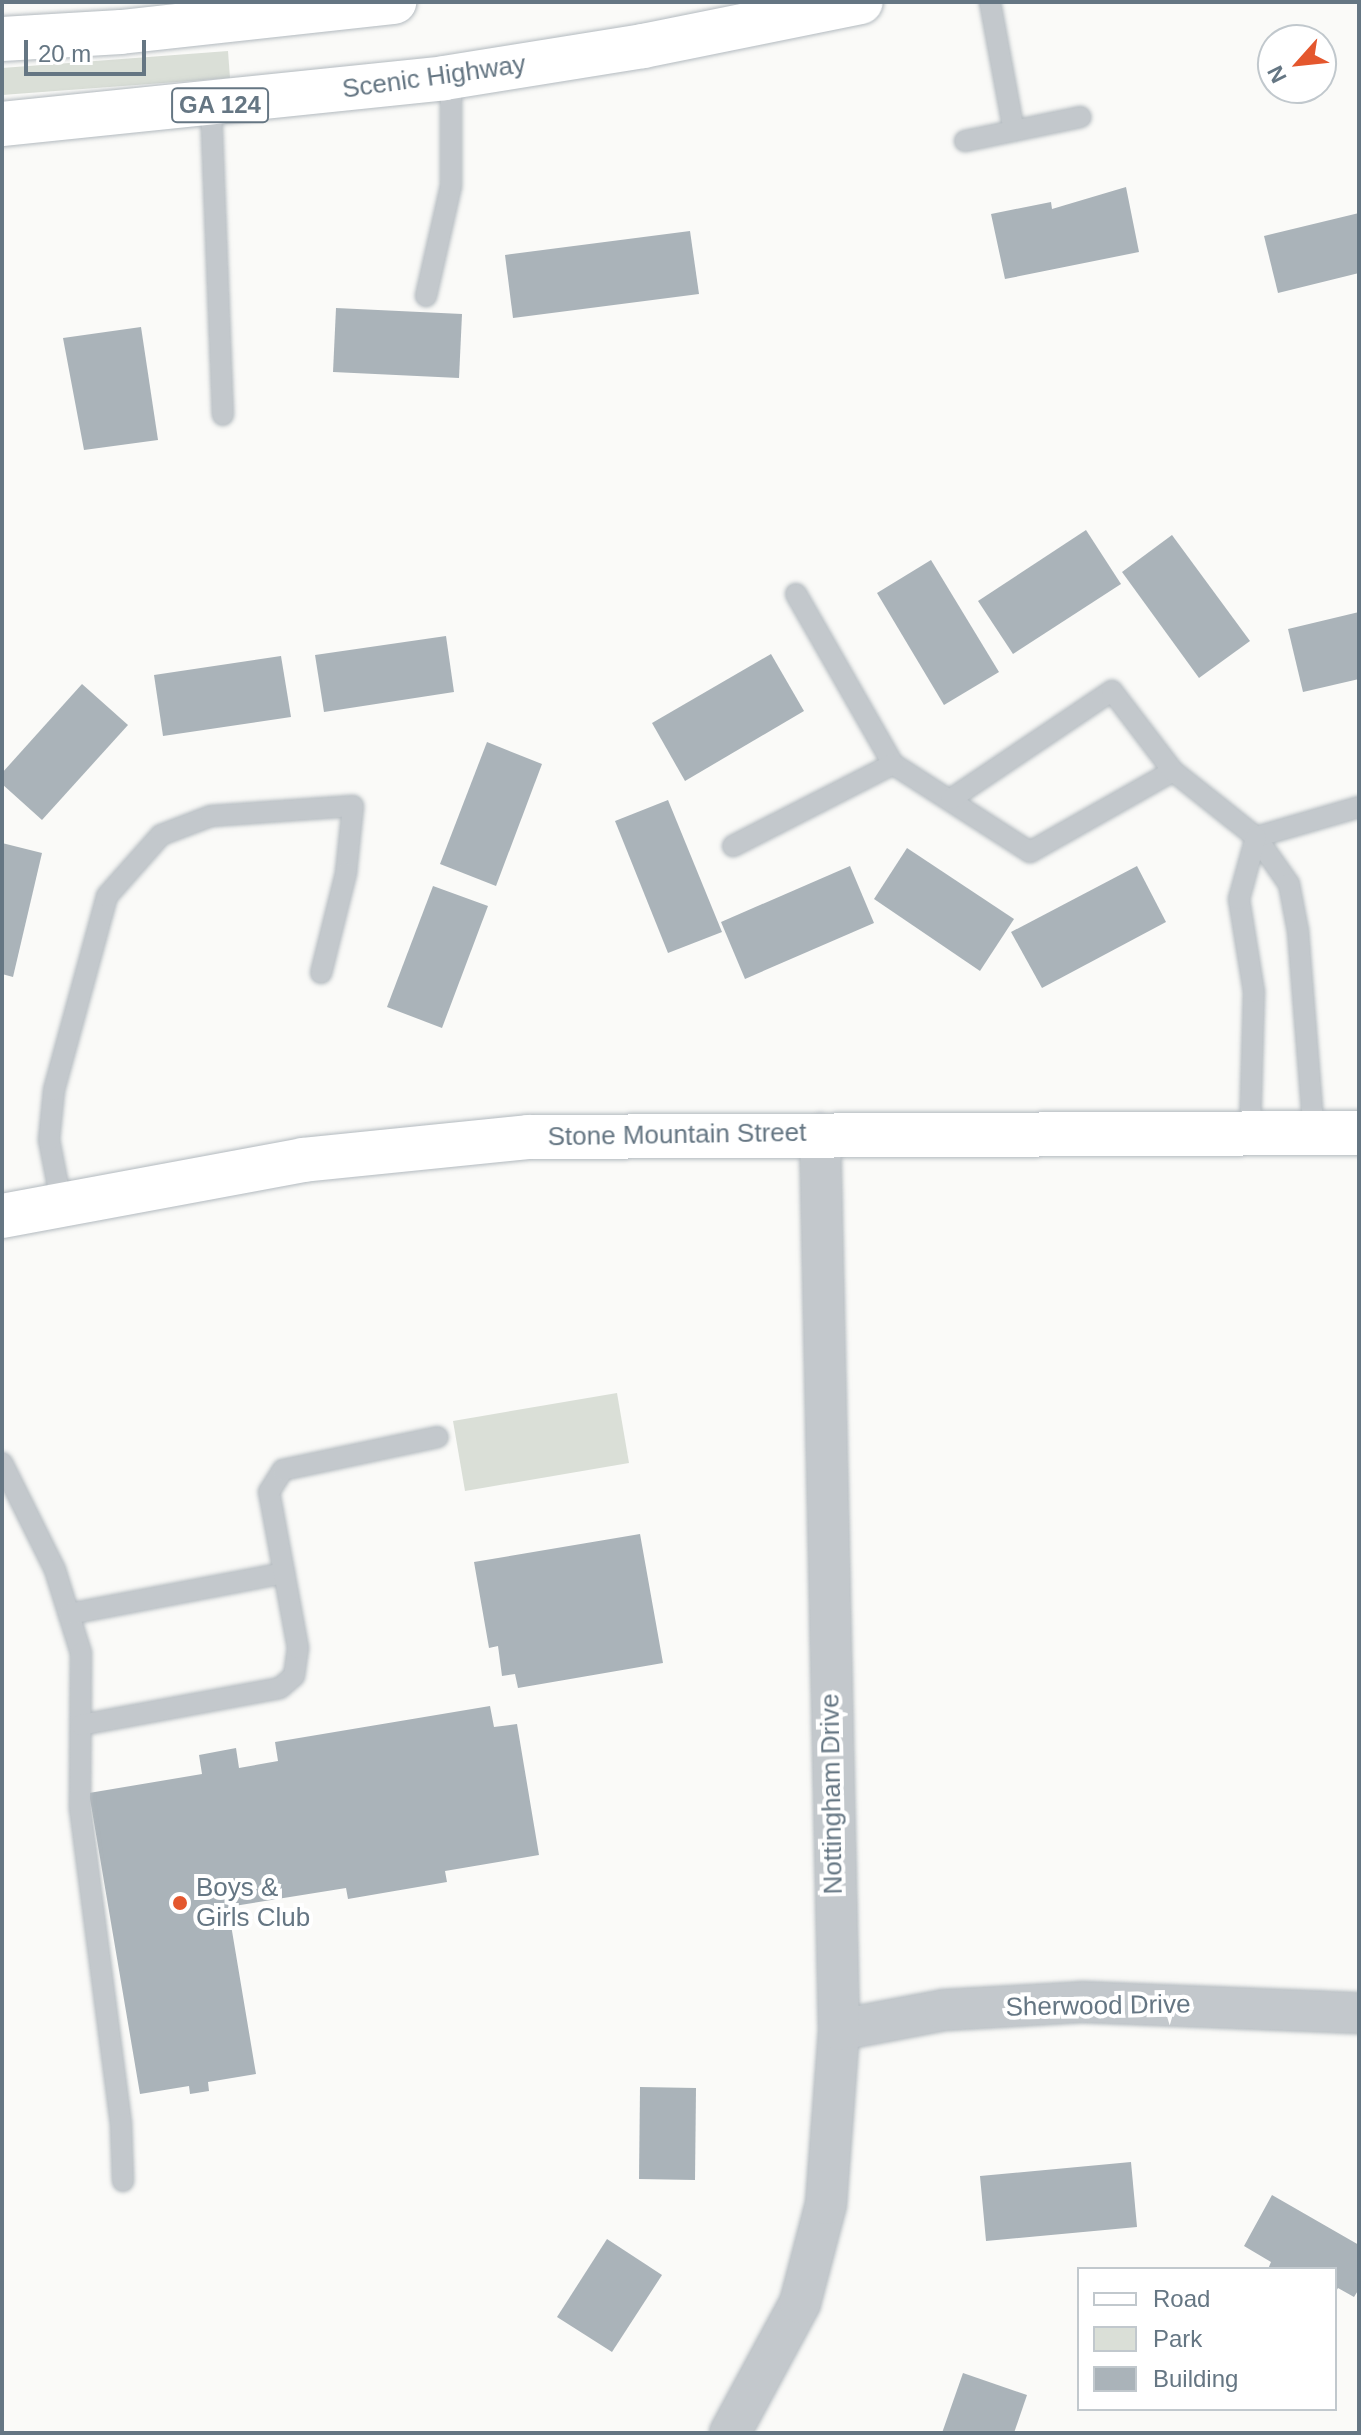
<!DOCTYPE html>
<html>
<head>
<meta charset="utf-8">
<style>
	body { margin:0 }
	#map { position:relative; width:1361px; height:2435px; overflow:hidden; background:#fafaf8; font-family:Arial,sans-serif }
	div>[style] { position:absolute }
	.green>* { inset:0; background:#dadfd7 }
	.building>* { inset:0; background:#aab3b9 }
	.roads { filter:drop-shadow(0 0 2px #b3babf) drop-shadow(0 0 2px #b3babf) }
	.lane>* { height:20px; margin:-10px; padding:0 10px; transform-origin:10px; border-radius:10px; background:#c3c8cc }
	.street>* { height:40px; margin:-20px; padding:0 20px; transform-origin:20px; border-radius:20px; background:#c3c8cc }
	.secondary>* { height:44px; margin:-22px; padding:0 22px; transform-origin:22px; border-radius:22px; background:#fff }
	.highway>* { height:44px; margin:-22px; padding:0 22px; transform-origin:22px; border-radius:22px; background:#fff }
	.dots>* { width:22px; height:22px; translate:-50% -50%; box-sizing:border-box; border:4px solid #fff; border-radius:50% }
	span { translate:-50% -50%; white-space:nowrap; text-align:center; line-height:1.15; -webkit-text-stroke:8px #fff; paint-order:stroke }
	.shield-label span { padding:2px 6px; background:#fff; border:2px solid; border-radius:6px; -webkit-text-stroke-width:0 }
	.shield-label { font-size:24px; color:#657683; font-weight:700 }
	.street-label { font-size:26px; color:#657683 }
	.poi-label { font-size:26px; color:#657683 }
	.left { translate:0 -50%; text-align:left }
	.frame { position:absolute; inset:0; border:4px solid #657683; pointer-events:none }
	.legend { position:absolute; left:1077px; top:2267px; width:260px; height:144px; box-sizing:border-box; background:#fff; border:2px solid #c1c8cd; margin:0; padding:10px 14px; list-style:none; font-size:24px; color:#657683 }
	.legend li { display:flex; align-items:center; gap:16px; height:40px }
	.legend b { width:40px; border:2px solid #c1c8cd }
	.north { position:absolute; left:1257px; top:24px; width:80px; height:80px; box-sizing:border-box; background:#fff; border:2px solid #c1c8cd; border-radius:50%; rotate:243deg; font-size:22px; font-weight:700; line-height:32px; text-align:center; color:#657683 }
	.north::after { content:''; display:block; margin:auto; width:28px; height:36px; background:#e4572e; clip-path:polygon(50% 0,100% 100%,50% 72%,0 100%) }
	.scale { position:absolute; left:24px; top:40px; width:122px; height:36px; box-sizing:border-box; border:4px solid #657683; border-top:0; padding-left:10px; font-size:24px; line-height:28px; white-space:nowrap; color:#657683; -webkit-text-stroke:6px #fff; paint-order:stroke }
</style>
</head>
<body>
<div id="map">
	<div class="green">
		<i style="clip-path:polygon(228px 51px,230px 78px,2px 95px,2px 68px)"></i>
		<i style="clip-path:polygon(617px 1393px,629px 1463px,465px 1491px,453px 1421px)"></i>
	</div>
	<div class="building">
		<i style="clip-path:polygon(1126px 187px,1139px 252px,1005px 279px,991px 214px,1051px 202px,1052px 209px)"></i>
		<i style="clip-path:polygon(1359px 213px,1359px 273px,1278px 293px,1264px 236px)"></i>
		<i style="clip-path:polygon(690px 231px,699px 294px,513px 318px,505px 255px)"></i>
		<i style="clip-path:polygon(336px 308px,462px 314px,459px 378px,333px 372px)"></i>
		<i style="clip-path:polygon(141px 327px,158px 440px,84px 450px,63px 338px)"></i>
		<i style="clip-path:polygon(1086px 530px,1121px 584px,1013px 654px,978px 601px)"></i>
		<i style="clip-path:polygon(1172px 535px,1250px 641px,1199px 678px,1122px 572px)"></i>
		<i style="clip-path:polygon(931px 560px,999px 672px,944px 705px,877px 593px)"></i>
		<i style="clip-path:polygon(1359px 612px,1359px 679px,1303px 692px,1288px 629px)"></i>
		<i style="clip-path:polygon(446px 636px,454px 692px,324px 712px,315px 655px)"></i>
		<i style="clip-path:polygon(771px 654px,804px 711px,685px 781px,652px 723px)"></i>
		<i style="clip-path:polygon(281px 656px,291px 717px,163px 736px,154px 675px)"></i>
		<i style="clip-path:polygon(82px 684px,128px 725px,42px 820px,2px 784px,2px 773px)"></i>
		<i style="clip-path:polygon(487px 742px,542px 764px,496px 886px,440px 864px)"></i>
		<i style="clip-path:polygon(668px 800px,722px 932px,668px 953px,615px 821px)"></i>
		<i style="clip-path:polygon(2px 843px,42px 853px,13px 977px,2px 974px)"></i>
		<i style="clip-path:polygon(907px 848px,1014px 919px,980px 971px,874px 899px)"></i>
		<i style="clip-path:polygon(850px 866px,874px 923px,745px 979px,721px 922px)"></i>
		<i style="clip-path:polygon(1137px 866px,1166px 922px,1042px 988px,1011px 932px)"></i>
		<i style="clip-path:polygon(433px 886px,488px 906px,442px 1028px,387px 1007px)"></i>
		<i style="clip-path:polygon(640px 1534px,663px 1663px,518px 1688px,515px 1674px,502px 1676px,498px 1646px,489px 1648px,474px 1562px)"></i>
		<i style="clip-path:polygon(490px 1706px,494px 1727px,517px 1724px,539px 1855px,445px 1871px,447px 1882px,348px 1899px,346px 1888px,228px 1907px,256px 2074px,208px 2082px,209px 2091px,190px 2094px,189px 2086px,140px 2094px,89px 1793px,202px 1774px,199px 1755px,236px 1748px,239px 1768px,278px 1761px,275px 1742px)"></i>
		<i style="clip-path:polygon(640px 2087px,696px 2088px,695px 2180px,639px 2179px)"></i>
		<i style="clip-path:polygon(1131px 2162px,1137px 2227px,986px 2241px,980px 2176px)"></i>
		<i style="clip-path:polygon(1272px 2195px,1359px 2245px,1359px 2289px,1354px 2297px,1338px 2288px,1335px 2293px,1335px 2269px,1268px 2269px,1271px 2262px,1244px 2246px)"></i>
		<i style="clip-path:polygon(607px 2239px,662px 2275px,612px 2352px,557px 2317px)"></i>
		<i style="clip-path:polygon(963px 2373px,1027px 2395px,1014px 2433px,942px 2433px)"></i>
	</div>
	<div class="roads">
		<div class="lane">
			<i style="left:990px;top:2px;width:131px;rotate:79.5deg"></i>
			<i style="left:211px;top:106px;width:309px;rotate:87.8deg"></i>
			<i style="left:965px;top:141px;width:118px;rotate:-11.7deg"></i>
			<i style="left:426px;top:296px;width:113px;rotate:-77.2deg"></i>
			<i style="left:451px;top:186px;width:109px;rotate:-90deg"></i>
			<i style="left:796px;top:594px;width:196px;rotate:60.3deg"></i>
			<i style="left:893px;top:764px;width:163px;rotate:32.7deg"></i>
			<i style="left:1030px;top:852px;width:164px;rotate:-29.5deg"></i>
			<i style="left:1173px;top:771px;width:106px;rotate:38.5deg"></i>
			<i style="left:1256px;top:837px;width:57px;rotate:54.9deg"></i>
			<i style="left:1289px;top:884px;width:48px;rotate:79.2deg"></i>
			<i style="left:1298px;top:931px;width:203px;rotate:85.5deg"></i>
			<i style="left:951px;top:799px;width:194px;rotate:-33.9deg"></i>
			<i style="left:1112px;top:691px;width:101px;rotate:52.7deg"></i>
			<i style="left:1256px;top:837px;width:107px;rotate:-16.2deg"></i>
			<i style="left:733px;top:846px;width:180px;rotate:-27.1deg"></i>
			<i style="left:1250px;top:1133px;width:141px;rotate:-88.4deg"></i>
			<i style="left:1254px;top:992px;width:94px;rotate:-99.2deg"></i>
			<i style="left:1239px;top:899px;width:64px;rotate:-74.7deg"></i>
			<i style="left:61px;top:1201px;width:62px;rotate:-101.1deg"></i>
			<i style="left:49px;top:1140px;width:50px;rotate:-84.3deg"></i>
			<i style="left:54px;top:1090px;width:201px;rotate:-74.7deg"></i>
			<i style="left:107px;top:896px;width:81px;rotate:-48.5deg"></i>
			<i style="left:161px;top:835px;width:53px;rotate:-20.8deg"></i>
			<i style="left:211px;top:816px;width:142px;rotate:-4deg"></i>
			<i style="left:353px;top:806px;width:67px;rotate:96deg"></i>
			<i style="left:346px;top:873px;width:103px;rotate:104deg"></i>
			<i style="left:2px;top:1463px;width:119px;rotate:63.6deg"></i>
			<i style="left:55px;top:1570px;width:87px;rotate:72.6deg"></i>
			<i style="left:81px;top:1653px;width:155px;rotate:90.4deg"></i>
			<i style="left:80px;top:1808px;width:319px;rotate:82.6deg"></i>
			<i style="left:121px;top:2124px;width:57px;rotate:88deg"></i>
			<i style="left:69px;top:1614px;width:219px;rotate:-10.8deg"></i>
			<i style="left:81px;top:1725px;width:202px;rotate:-10.5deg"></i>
			<i style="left:280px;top:1688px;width:18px;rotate:-41deg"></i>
			<i style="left:294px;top:1676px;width:28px;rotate:-82deg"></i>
			<i style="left:298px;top:1648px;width:159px;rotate:-100.5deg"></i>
			<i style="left:269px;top:1492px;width:26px;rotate:-58deg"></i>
			<i style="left:283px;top:1470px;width:158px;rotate:-12deg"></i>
		</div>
		<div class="street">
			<i style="left:839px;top:2030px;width:108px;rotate:-10.7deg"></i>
			<i style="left:945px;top:2010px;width:137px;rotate:-3.3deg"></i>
			<i style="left:1082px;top:2002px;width:277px;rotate:2.3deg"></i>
			<i style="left:730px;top:2433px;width:148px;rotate:-61.7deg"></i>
			<i style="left:800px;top:2303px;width:102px;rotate:-75.3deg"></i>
			<i style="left:826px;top:2204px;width:174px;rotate:-85.7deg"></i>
			<i style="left:839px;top:2030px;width:897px;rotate:-91.21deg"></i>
		</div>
		<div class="secondary">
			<i style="left:2px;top:1216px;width:306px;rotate:-10.5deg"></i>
			<i style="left:303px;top:1160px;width:226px;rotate:-5.8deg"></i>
			<i style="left:528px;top:1137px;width:831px;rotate:-0.28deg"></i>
		</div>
		<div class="highway">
			<i style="left:2px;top:39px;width:119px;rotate:-3.4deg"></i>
			<i style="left:121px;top:32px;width:275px;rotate:-6.3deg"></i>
			<i style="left:2px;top:124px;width:444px;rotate:-5.9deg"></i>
			<i style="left:444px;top:78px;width:202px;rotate:-9.1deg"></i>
			<i style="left:643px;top:46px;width:222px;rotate:-11.4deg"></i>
		</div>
	</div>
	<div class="dots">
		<i style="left:180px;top:1903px;background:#e4572e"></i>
	</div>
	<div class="shield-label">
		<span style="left:220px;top:105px">GA 124</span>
	</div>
	<div class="street-label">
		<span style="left:434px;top:77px;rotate:-8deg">Scenic Highway</span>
		<span style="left:677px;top:1135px;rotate:-1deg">Stone Mountain Street</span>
		<span style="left:832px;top:1794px;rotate:-91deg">Nottingham Drive</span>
		<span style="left:1098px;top:2006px;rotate:-1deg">Sherwood Drive</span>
	</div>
	<div class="poi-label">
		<span class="left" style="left:196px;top:1903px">Boys &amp;<br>Girls Club</span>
	</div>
	<div class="frame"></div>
	<ul class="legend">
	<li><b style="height:10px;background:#fff"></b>Road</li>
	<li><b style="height:22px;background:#dadfd7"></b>Park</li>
	<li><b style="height:22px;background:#aab3b9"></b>Building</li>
	</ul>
	<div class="north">N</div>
	<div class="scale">20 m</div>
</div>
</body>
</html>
